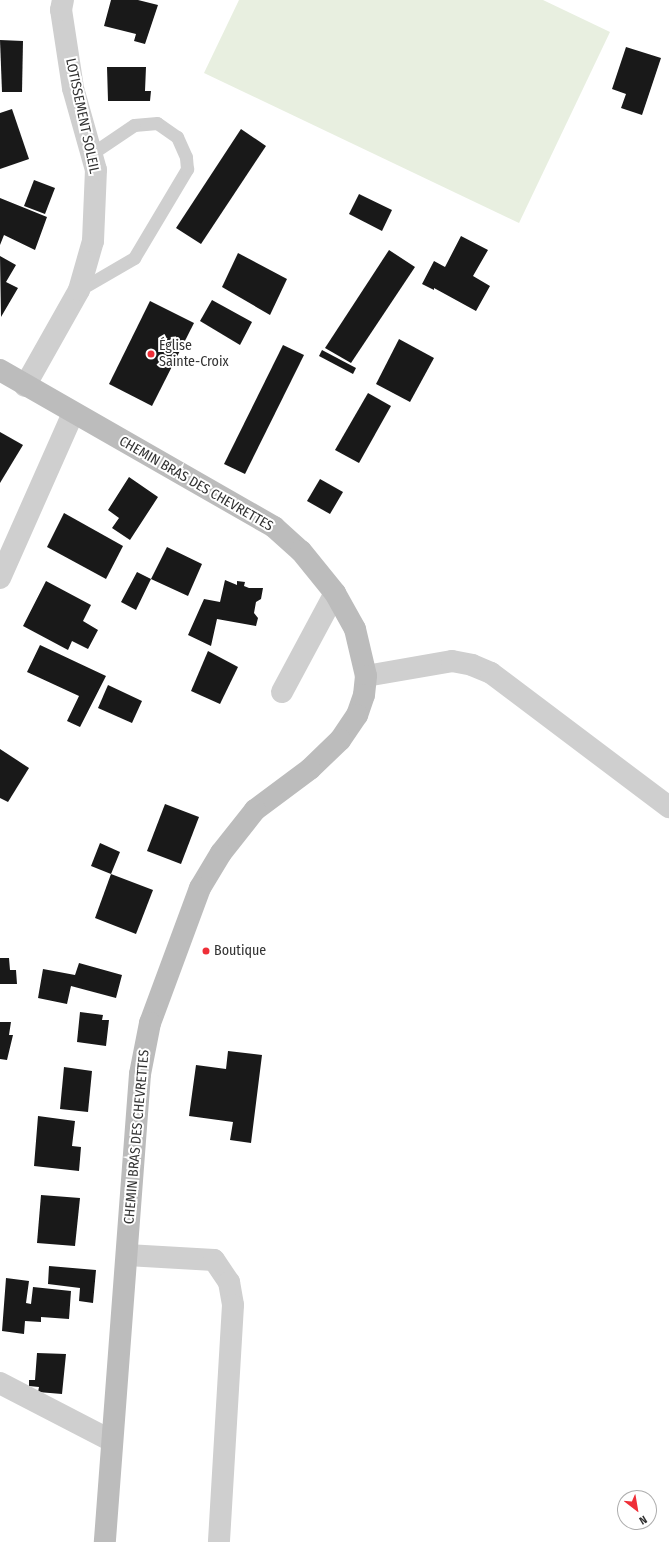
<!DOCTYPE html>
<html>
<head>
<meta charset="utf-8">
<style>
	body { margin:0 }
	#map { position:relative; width:669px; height:1542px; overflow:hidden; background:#fff; font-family:"Fira Sans Condensed",sans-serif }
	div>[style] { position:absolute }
	.green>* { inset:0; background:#e8efe0 }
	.building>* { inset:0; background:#191919 }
	.lane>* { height:13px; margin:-6.5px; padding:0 6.5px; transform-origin:6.5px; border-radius:6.5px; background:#cfcfcf }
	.street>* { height:22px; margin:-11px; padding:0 11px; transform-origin:11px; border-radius:11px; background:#cfcfcf }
	.secondary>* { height:22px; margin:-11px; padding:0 11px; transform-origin:11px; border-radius:11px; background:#bcbcbc }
	.dots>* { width:11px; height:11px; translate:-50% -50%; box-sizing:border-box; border:2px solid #fff; border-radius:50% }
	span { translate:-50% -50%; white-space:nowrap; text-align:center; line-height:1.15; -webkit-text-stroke:4px #fff; paint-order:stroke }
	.street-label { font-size:14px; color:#323232 }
	.poi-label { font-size:14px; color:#323232 }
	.left { translate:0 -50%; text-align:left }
	.north { position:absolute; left:617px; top:1490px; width:40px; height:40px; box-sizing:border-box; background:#fff; border:1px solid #adadad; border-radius:50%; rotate:149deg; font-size:11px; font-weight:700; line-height:16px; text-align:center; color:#323232 }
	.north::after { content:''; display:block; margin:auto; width:14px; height:18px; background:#ef2f38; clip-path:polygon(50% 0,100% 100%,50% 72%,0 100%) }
</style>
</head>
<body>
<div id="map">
	<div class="green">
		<i style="clip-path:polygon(239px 0,543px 0,610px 32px,519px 223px,204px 73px)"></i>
	</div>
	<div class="building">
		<i style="clip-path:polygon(111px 0,138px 0,158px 5px,145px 44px,134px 41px,136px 34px,104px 26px)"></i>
		<i style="clip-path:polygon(0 40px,23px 41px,22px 92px,2px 92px)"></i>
		<i style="clip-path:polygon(626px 47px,661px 58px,642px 115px,621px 108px,626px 94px,612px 89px)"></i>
		<i style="clip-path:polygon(107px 67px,146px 67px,145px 91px,151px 91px,150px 101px,108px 101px)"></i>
		<i style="clip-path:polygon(12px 109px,29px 159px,0 169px,0 113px)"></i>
		<i style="clip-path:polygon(241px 129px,266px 146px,201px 244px,176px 228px)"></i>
		<i style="clip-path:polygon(34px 180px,55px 188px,45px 214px,24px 206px)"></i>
		<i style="clip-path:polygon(359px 194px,392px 210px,382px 231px,349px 214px)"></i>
		<i style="clip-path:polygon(0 198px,47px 217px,35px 250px,4px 235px,0 245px)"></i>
		<i style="clip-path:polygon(461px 236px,488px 250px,473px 276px,490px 286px,476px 311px,434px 288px,434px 290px,422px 284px,434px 261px,445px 267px)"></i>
		<i style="clip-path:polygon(389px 250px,415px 267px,351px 363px,325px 348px)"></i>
		<i style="clip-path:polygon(238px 253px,287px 279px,270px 315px,222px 287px)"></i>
		<i style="clip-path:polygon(0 256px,16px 265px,6px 282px,18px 288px,1px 317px)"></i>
		<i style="clip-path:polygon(212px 300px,252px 322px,240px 345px,200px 321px)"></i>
		<i style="clip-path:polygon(150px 301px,194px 323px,152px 406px,109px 384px)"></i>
		<i style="clip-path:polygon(399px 339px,434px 358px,410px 402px,376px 384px)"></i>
		<i style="clip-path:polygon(283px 345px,304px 355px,245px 474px,224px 464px)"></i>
		<i style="clip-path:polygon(322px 350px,356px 368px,353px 374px,319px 356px)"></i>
		<i style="clip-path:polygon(368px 393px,391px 406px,359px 463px,335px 450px)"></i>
		<i style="clip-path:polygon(0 432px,23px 445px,0 483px)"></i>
		<i style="clip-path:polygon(129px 477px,158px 497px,130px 540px,112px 528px,119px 518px,108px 510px)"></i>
		<i style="clip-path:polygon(320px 479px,343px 492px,330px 514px,307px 501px)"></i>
		<i style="clip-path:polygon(64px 513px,123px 546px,106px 579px,47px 547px)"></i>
		<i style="clip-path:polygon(167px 547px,202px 564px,188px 596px,151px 579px,136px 610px,121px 602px,137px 572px,151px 579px)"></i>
		<i style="clip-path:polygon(225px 580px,237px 585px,237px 581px,245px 582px,244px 586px,249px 588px,263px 588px,261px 599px,256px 602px,254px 613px,258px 618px,256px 626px,217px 619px,211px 646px,188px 635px,204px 599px,220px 602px)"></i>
		<i style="clip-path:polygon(46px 581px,91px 605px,83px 621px,98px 630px,88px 649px,72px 641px,68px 650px,23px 626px)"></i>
		<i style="clip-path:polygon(40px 645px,106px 676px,80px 727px,67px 721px,79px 696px,27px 672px)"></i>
		<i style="clip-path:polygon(208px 651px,238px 667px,220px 704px,191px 691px)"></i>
		<i style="clip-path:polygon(108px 685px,142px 701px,132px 723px,98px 708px)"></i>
		<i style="clip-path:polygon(0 749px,29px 768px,8px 802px,0 798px)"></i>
		<i style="clip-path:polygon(165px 804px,199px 817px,181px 864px,147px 851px)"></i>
		<i style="clip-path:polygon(100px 843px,120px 852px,111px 874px,91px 866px)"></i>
		<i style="clip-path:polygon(111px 874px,153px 890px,136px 934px,95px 918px)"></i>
		<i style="clip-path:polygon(0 958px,9px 958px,10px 970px,16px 970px,17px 984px,0 984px)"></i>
		<i style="clip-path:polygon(79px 963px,122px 975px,116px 998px,71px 986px,67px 1004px,38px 998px,43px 969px,75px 975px)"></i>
		<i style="clip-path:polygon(80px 1012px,103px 1015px,102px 1020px,109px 1020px,106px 1046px,77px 1042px)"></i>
		<i style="clip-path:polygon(0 1022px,11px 1022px,9px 1035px,13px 1035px,7px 1060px,0 1059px)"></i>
		<i style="clip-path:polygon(228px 1051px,262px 1055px,251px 1143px,230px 1140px,233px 1122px,189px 1116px,196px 1065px,226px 1069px)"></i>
		<i style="clip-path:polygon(64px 1067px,92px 1071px,88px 1112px,60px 1109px)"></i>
		<i style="clip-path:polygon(38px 1116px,75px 1121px,72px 1146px,81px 1147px,79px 1171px,34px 1166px)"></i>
		<i style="clip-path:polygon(41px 1195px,80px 1198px,75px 1246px,37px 1243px)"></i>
		<i style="clip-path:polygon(49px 1266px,96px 1270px,93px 1303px,79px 1301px,80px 1288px,48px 1284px)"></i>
		<i style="clip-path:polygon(6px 1278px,29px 1281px,26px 1303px,31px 1304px,33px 1287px,71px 1291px,69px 1319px,41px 1317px,41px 1322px,25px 1321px,24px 1334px,2px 1331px)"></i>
		<i style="clip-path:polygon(37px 1353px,66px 1354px,62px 1394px,38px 1392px,39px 1387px,29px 1386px,29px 1380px,35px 1380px)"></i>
	</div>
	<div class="lane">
		<i style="left:79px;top:290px;width:64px;rotate:-30.2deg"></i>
		<i style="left:134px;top:258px;width:104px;rotate:-59.2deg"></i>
		<i style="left:187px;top:169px;width:12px;rotate:-95deg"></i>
		<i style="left:186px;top:157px;width:22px;rotate:-114deg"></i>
		<i style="left:177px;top:137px;width:24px;rotate:-145deg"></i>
		<i style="left:157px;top:123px;width:23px;rotate:175deg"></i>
		<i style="left:134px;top:125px;width:52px;rotate:146deg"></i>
	</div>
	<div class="street">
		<i style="left:25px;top:386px;width:110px;rotate:-60.6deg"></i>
		<i style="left:79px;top:290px;width:51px;rotate:-74.1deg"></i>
		<i style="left:93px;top:241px;width:71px;rotate:-87.6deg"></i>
		<i style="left:96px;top:170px;width:85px;rotate:-105.7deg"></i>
		<i style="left:73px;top:88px;width:79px;rotate:-98.7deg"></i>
		<i style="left:61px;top:10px;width:10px;rotate:-79deg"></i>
		<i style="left:0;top:578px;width:180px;rotate:-66.1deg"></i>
		<i style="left:366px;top:676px;width:87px;rotate:-9.9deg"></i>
		<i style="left:452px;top:661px;width:20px;rotate:11deg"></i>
		<i style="left:472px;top:665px;width:21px;rotate:23deg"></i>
		<i style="left:491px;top:673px;width:223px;rotate:37deg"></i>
		<i style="left:282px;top:692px;width:112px;rotate:-61.8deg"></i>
		<i style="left:127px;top:1255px;width:87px;rotate:3.3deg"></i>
		<i style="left:214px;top:1260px;width:27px;rotate:56deg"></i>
		<i style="left:229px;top:1282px;width:23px;rotate:80deg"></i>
		<i style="left:233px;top:1305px;width:237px;rotate:93.4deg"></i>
		<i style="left:0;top:1383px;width:126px;rotate:27.4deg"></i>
	</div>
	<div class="secondary">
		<i style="left:0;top:370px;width:316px;rotate:29.8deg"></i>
		<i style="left:274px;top:527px;width:36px;rotate:42deg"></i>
		<i style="left:301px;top:551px;width:54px;rotate:51deg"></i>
		<i style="left:335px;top:593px;width:41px;rotate:60.9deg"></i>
		<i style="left:355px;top:629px;width:48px;rotate:76.8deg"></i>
		<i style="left:366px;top:676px;width:19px;rotate:96deg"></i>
		<i style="left:364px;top:695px;width:21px;rotate:109deg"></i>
		<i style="left:357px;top:715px;width:30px;rotate:124deg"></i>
		<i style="left:340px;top:740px;width:42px;rotate:136deg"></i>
		<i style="left:310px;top:769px;width:69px;rotate:143.3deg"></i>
		<i style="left:255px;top:810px;width:55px;rotate:128.3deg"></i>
		<i style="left:221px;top:853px;width:41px;rotate:121deg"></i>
		<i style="left:200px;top:888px;width:144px;rotate:110.3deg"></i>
		<i style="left:150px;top:1023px;width:52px;rotate:101.1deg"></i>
		<i style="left:140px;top:1074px;width:469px;rotate:94.3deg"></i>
	</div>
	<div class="dots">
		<i style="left:151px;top:354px;background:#ef2f38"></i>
		<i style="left:206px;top:951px;background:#ef2f38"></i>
	</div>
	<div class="street-label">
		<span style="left:82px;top:116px;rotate:78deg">LOTISSEMENT SOLEIL</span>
		<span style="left:196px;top:484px;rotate:30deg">CHEMIN BRAS DES CHEVRETTES</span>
		<span style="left:137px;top:1137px;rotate:-85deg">CHEMIN BRAS DES CHEVRETTES</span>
	</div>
	<div class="poi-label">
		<span class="left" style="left:159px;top:354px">Église<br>Sainte-Croix</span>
		<span class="left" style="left:214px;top:951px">Boutique</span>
	</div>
	<div class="north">N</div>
</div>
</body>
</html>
